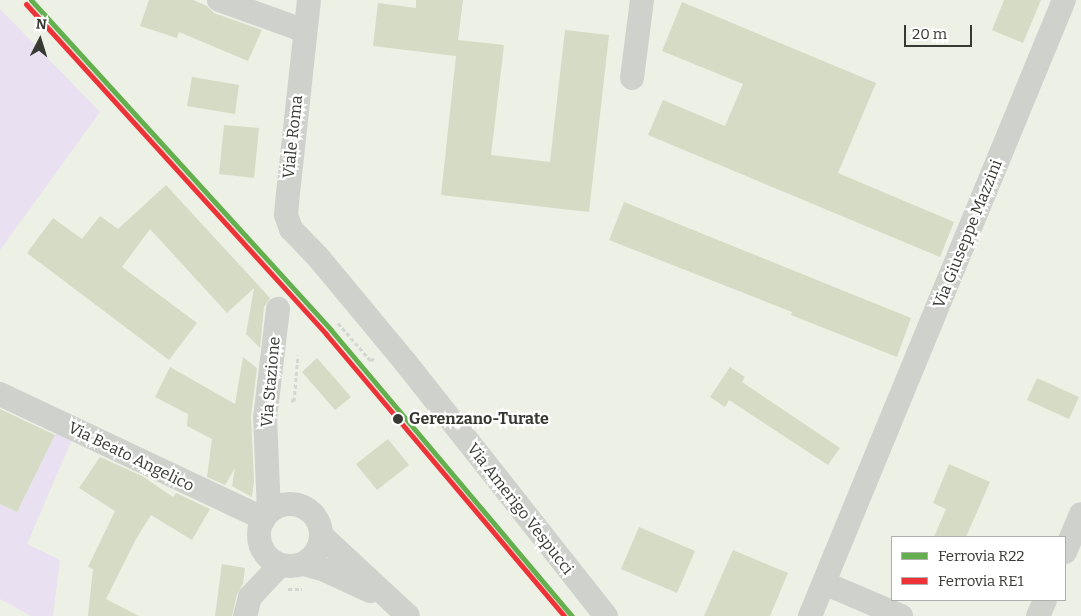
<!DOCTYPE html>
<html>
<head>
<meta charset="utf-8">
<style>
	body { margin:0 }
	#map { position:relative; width:1081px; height:616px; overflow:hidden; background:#edf0e5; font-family:Bitter,serif }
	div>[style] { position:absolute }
	.green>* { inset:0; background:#e9e0f2 }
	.building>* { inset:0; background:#d5dbc5 }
	.path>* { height:3px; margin-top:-1.5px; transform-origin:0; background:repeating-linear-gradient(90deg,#d4d6d2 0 4px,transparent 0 6.5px) }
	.minor>* { height:24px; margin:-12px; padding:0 12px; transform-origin:12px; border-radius:12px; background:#cfd1cd }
	.minor>.ring { margin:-12px; padding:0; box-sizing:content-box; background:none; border:24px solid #cfd1cd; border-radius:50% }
	.rail-1>* { height:5px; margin:-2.5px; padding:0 2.5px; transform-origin:2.5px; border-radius:2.5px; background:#64b04e }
	.rail-2>* { height:5px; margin:-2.5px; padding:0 2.5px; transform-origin:2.5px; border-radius:2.5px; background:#ee3338 }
	.dots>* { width:14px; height:14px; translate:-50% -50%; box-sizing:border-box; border:2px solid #fff; border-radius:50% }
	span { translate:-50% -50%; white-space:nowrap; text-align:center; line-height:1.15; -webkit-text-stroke:4.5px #fff; paint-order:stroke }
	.street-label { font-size:16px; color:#373932 }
	.stop-label { font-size:16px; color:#373932; font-weight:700 }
	.left { translate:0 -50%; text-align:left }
	.legend { position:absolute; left:891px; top:536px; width:175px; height:65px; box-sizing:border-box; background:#fff; border:1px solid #afb0ad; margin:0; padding:6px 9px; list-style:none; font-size:15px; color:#373932 }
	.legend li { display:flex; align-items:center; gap:10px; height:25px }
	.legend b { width:25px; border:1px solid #afb0ad }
	.north { position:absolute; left:15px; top:15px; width:50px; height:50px; -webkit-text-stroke:4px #fff; paint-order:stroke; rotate:5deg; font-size:14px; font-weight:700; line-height:20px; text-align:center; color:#373932 }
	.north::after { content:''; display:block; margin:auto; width:18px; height:22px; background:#373932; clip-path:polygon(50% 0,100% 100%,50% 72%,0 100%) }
	.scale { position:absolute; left:904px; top:25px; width:68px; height:22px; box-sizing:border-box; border:2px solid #373932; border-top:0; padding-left:6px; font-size:15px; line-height:18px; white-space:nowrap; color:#373932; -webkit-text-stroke:4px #fff; paint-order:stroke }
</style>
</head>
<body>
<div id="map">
	<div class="green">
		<i style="clip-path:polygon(0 9px,100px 112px,0 250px)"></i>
		<i style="clip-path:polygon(59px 427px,74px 435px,27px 544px,60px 560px,53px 616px,31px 616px,0 599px,0 504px,17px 512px)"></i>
	</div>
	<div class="building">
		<i style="clip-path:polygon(149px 0,193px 0,207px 6px,214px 13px,262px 30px,248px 61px,179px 32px,177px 38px,140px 26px)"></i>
		<i style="clip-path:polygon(416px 0,463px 0,458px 40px,504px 45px,491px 155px,550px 162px,565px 30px,609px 35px,589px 212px,441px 195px,456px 56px,373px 46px,378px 3px,416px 8px)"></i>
		<i style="clip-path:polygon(1004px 0,1041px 0,1023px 43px,992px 30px)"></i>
		<i style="clip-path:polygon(682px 2px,876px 83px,838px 173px,954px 222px,940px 257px,648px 135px,663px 100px,725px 126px,743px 84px,662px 51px)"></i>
		<i style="clip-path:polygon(192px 77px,239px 85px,235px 114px,187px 106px)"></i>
		<i style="clip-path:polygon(224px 125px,259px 128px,254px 178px,219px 174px)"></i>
		<i style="clip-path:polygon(166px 185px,270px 298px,264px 307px,260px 348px,246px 334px,254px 288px,227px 313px,150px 229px,122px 267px,197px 323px,169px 360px,27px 253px,53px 218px,82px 239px,100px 216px,118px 229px)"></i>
		<i style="clip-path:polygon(624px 202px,911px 318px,897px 357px,791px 315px,792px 312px,609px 240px)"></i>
		<i style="clip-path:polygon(243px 357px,257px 368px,251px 417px,254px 480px,252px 497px,232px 486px,235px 468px,225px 485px,207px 477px,212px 439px,187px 426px,188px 414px,155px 397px,170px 367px,235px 404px)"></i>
		<i style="clip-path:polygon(317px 358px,351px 397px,335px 410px,302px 372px)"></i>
		<i style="clip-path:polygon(730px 367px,745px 377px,742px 382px,840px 448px,828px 465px,729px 400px,725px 407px,710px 397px)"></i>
		<i style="clip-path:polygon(1037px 378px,1079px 397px,1069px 419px,1027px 400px)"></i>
		<i style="clip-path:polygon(0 409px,55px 435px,17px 512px,0 504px)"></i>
		<i style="clip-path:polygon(388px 439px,409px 465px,377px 490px,356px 464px)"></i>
		<i style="clip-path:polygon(100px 457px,142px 476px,173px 497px,176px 493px,210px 509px,192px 540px,151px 515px,136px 539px,106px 599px,139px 616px,88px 616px,93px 569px,88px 567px,115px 511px,79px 488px)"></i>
		<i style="clip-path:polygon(949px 464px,990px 482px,966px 537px,934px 537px,946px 509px,933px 503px)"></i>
		<i style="clip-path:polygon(639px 527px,695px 551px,677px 593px,621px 569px)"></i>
		<i style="clip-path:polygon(733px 550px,788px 573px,770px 616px,704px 616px)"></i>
		<i style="clip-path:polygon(222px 564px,245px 568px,243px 584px,237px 594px,232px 616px,215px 616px)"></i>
	</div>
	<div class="path">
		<i style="left:338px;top:323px;width:50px;rotate:49deg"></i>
		<i style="left:371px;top:361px;width:4px;rotate:-45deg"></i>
		<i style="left:291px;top:400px;width:3px;rotate:18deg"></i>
		<i style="left:294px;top:401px;width:46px;rotate:-85deg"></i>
		<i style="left:288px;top:589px;width:14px"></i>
	</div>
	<div class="minor">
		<i style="left:219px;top:0;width:91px;rotate:19.8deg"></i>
		<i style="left:309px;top:0;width:205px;rotate:96.2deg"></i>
		<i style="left:287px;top:204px;width:11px;rotate:95deg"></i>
		<i style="left:286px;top:215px;width:15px;rotate:70deg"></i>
		<i style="left:291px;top:229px;width:39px;rotate:46deg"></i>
		<i style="left:318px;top:257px;width:138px;rotate:50.3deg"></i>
		<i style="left:406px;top:363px;width:323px;rotate:51.7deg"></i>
		<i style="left:632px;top:78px;width:79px;rotate:-82.7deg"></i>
		<i style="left:0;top:394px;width:292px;rotate:25.3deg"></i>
		<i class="ring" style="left:259px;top:504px;width:38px;height:38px"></i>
		<i style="left:269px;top:512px;width:94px;rotate:-92.4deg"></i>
		<i style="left:265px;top:418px;width:110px;rotate:-83.2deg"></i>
		<i style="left:322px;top:536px;width:117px;rotate:42.9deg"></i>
		<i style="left:1065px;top:552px;width:41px;rotate:-67.2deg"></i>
		<i style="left:303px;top:564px;width:23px;rotate:15deg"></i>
		<i style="left:325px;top:570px;width:50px;rotate:25deg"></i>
		<i style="left:824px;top:583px;width:84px;rotate:23.2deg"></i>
		<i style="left:245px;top:616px;width:20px;rotate:-75deg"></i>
		<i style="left:250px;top:597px;width:44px;rotate:-46.8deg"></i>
		<i style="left:810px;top:616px;width:666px;rotate:-67.59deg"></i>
		<i style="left:1038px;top:616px;width:17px;rotate:-66deg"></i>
	</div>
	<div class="rail-1">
		<i style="left:31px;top:0;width:446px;rotate:47.7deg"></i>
		<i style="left:331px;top:330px;width:374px;rotate:49.9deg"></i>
	</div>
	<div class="rail-2">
		<i style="left:26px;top:4px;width:446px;rotate:47.7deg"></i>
		<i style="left:326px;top:334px;width:369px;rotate:49.8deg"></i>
	</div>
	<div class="dots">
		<i style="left:398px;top:419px;background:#373932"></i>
	</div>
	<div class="street-label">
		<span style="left:293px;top:137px;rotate:-84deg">Viale Roma</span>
		<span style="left:968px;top:234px;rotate:-68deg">Via Giuseppe Mazzini</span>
		<span style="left:271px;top:382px;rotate:-85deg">Via Stazione</span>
		<span style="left:131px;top:457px;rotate:26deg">Via Beato Angelico</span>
		<span style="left:520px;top:509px;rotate:52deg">Via Amerigo Vespucci</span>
	</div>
	<div class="stop-label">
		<span class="left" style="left:409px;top:419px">Gerenzano-Turate</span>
	</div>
	<ul class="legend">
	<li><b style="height:6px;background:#64b04e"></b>Ferrovia R22</li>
	<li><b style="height:6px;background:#ee3338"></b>Ferrovia RE1</li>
	</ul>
	<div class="north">N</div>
	<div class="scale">20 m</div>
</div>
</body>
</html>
